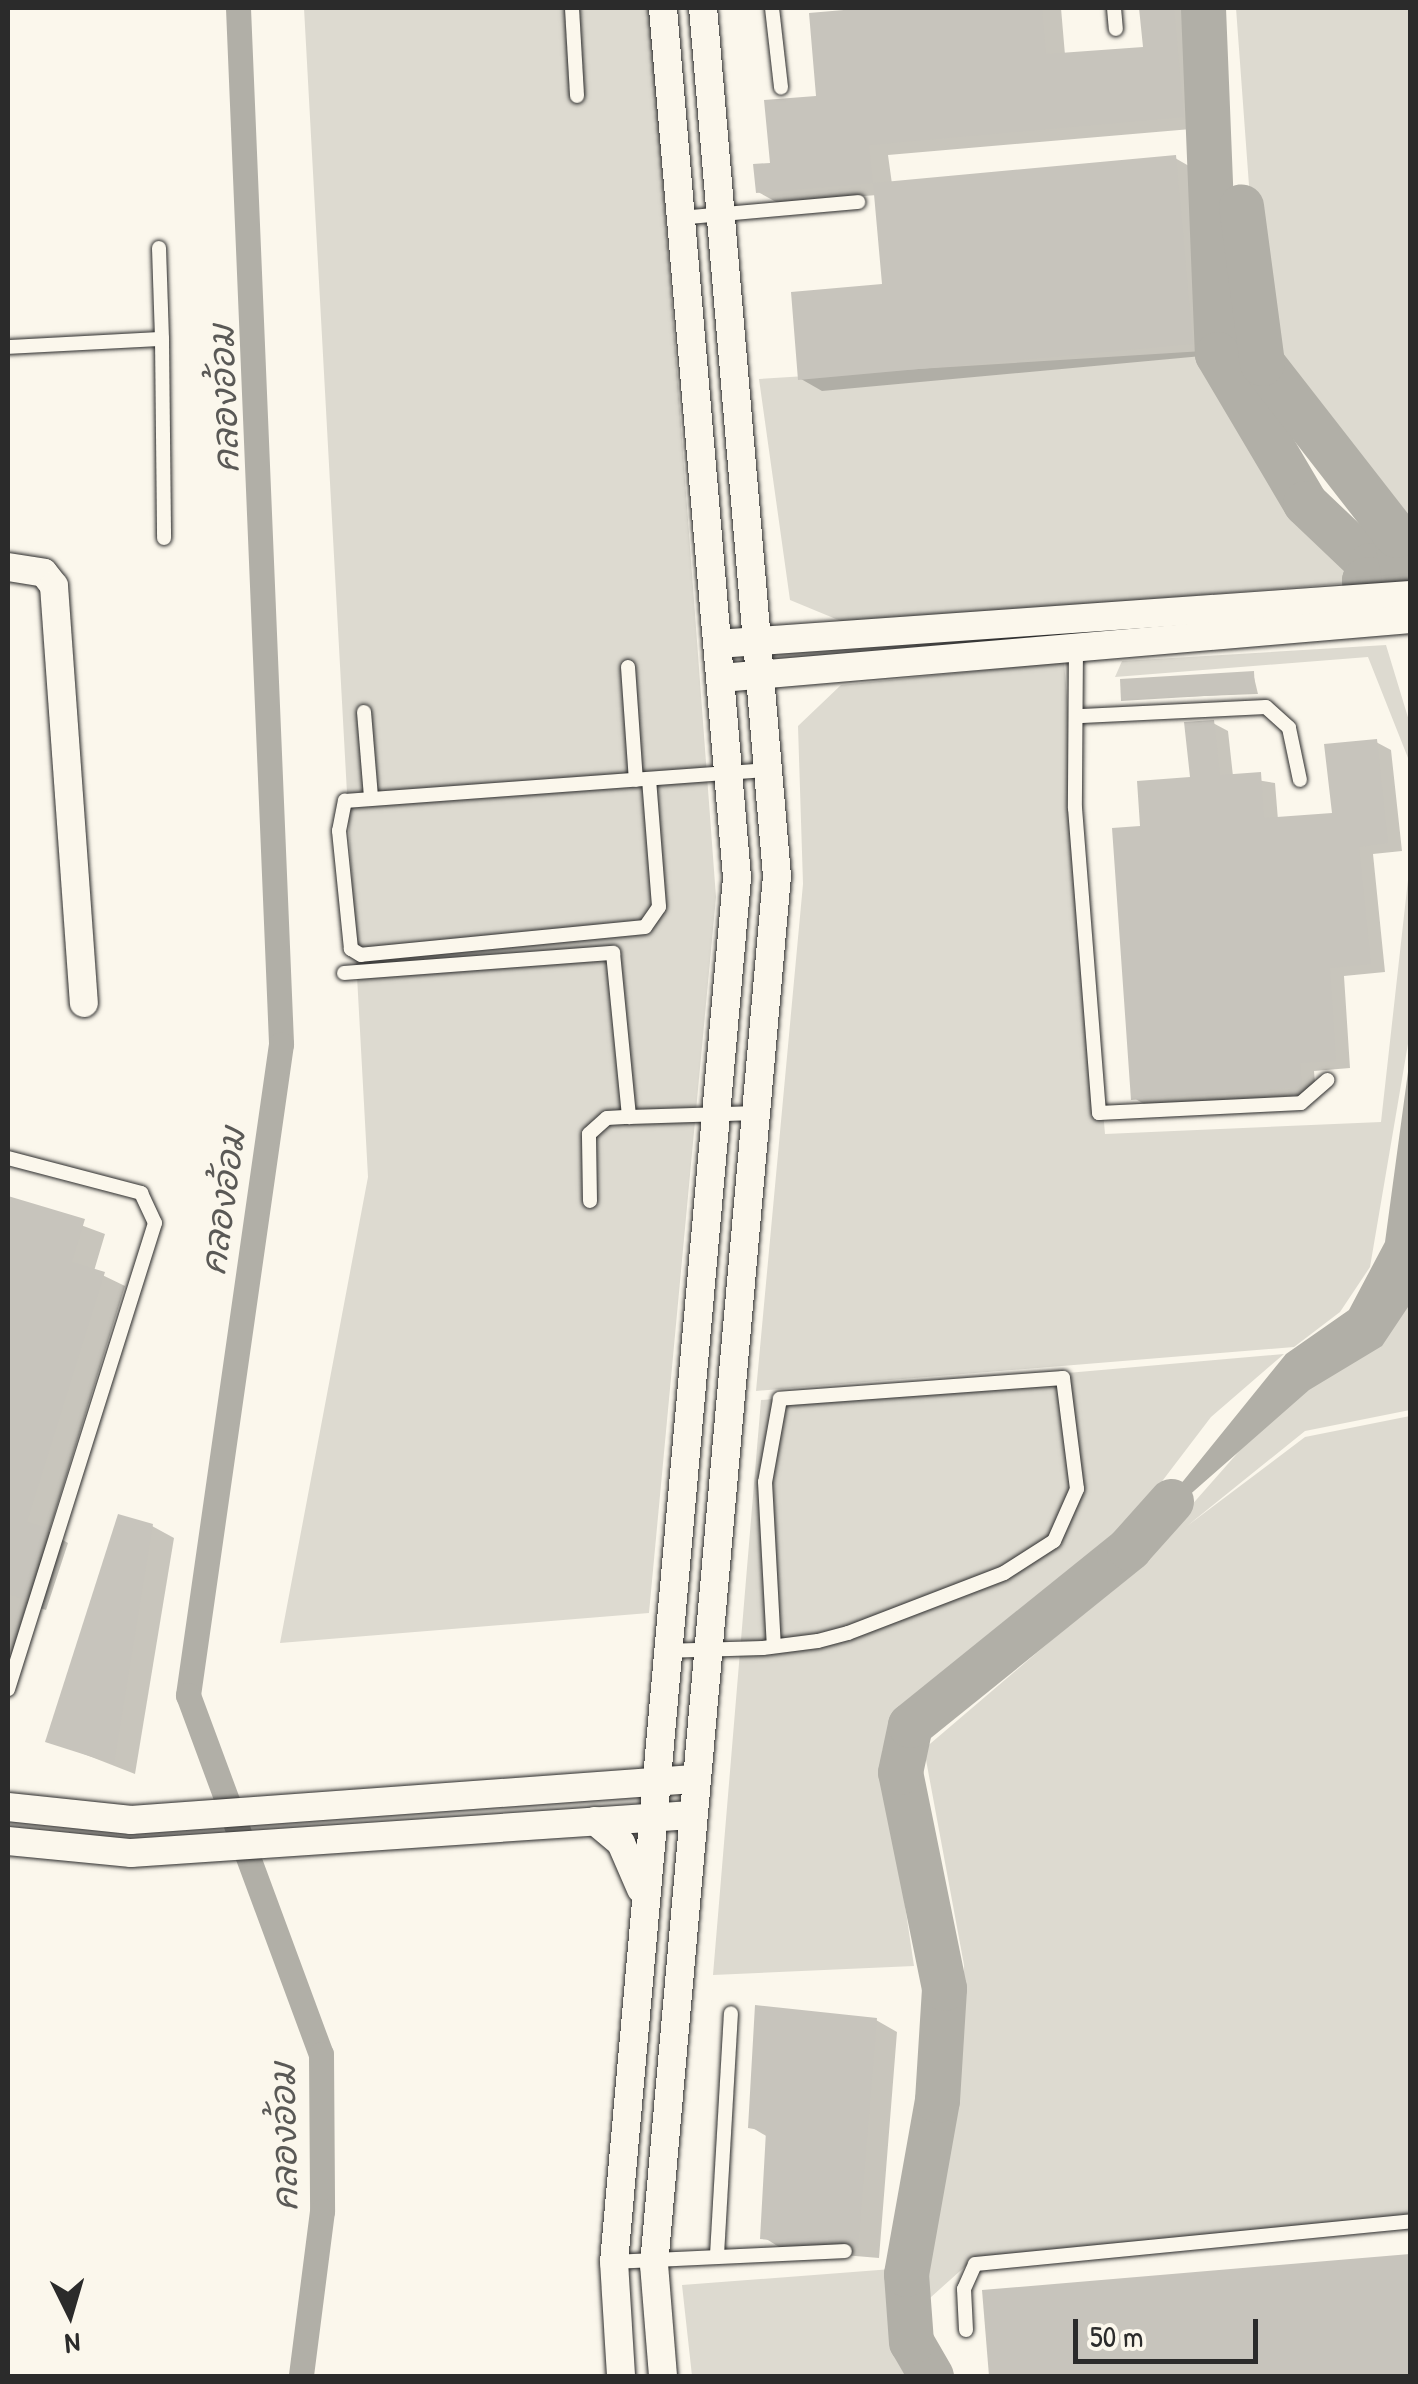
<!DOCTYPE html>
<html>
<head>
<meta charset="utf-8">
<style>
	body { margin:0 }
	#map { position:relative; width:1418px; height:2384px; overflow:hidden; background:#fbf7ec; font-family:"Patrick Hand","Playpen Sans Thai",sans-serif }
	div>[style] { position:absolute }
	.green>* { inset:0; background:#dddad0 }
	.water>* { inset:0; background:#b1afa7 }
	.shadow>* { inset:0; background:#0003 }
	.canal>* { height:25px; margin:-12.5px; padding:0 12.5px; transform-origin:12.5px; border-radius:12.5px; background:#b1afa7 }
	.river>* { height:45px; margin:-22.5px; padding:0 22.5px; transform-origin:22.5px; border-radius:22.5px; background:#b1afa7 }
	.building>* { inset:0; background:#c7c4bc }
	.roads { filter:drop-shadow(0 0 2px #2b2b2b) drop-shadow(0 0 2px #2b2b2b) }
	.service>* { height:14px; margin:-7px; padding:0 7px; transform-origin:7px; border-radius:7px; background:#fbf7ec }
	.minor>* { height:28px; margin:-14px; padding:0 14px; transform-origin:14px; border-radius:14px; background:#fbf7ec }
	span { translate:-50% -50%; white-space:nowrap; text-align:center; line-height:1.15; -webkit-text-stroke:10px #fbf7ec; paint-order:stroke }
	.water-label { font-size:35px; color:#5a5956; font-style:italic }
	.frame { position:absolute; inset:0; border:10px solid #2b2b2b; pointer-events:none }
	.north { position:absolute; left:20px; top:2264px; width:100px; height:100px; -webkit-text-stroke:8px #fbf7ec; paint-order:stroke; rotate:175deg; font-size:28px; font-weight:700; line-height:40px; text-align:center; color:#2b2b2b }
	.north::after { content:''; display:block; margin:auto; width:35px; height:45px; background:#2b2b2b; clip-path:polygon(50% 0,100% 100%,50% 72%,0 100%) }
	.scale { position:absolute; left:1073px; top:2319px; width:185px; height:45px; box-sizing:border-box; border:5px solid #2b2b2b; border-top:0; padding-left:12px; font-size:30px; line-height:35px; white-space:nowrap; color:#2b2b2b; -webkit-text-stroke:8px #fbf7ec; paint-order:stroke }
</style>
</head>
<body>
<div id="map">
	<div class="green">
		<i style="clip-path:polygon(304px 8px,650px 8px,716px 897px,649px 1613px,280px 1643px,368px 1177px)"></i>
		<i style="clip-path:polygon(1236px 8px,1410px 8px,1410px 577px,1396px 535px,1262px 363px)"></i>
		<i style="clip-path:polygon(1203px 351px,1288px 464px,1305px 504px,1366px 562px,1361px 582px,848px 624px,790px 600px,759px 379px)"></i>
		<i style="clip-path:polygon(1386px 645px,1410px 724px,1410px 763px,1368px 657px,1115px 677px,1122px 661px)"></i>
		<i style="clip-path:polygon(1064px 662px,1105px 1134px,1381px 1122px,1410px 862px,1410px 1032px,1370px 1267px,1340px 1312px,1294px 1347px,756px 1391px,803px 884px,798px 726px,841px 685px)"></i>
		<i style="clip-path:polygon(1410px 1302px,1410px 1410px,1305px 1431px,1187px 1526px,1305px 1437px,1410px 1416px,1410px 2215px,969px 2263px,921px 2306px,962px 2054px,964px 1965px,924px 1749px,1137px 1567px,1249px 1440px)"></i>
		<i style="clip-path:polygon(1284px 1354px,1211px 1417px,1112px 1547px,911px 1697px,882px 1751px,914px 1966px,713px 1975px,761px 1400px)"></i>
		<i style="clip-path:polygon(892px 2269px,896px 2359px,906px 2376px,692px 2376px,682px 2285px)"></i>
	</div>
	<div class="water">
		<i style="clip-path:polygon(1410px 1057px,1410px 1304px,1382px 1346px,1309px 1390px,1129px 1548px,1286px 1354px,1349px 1310px,1385px 1242px)"></i>
	</div>
	<div class="shadow">
		<i style="clip-path:polygon(896px 8px,1061px 8px,1065px 55px,1146px 49px,1142px 8px,1192px 8px,1203px 128px,888px 155px,892px 184px,1175px 158px,1196px 170px,1213px 355px,822px 391px,801px 379px,885px 286px,877px 195px,778px 203px,758px 192px,819px 98px,812px 15px)"></i>
		<i style="clip-path:polygon(1253px 673px,1258px 694px,1123px 699px)"></i>
		<i style="clip-path:polygon(1213px 723px,1228px 731px,1233px 776px,1275px 783px,1278px 820px,1335px 816px,1376px 742px,1391px 750px,1402px 851px,1373px 854px,1385px 972px,1344px 976px,1350px 1068px,1314px 1071px,1316px 1094px,1149px 1107px,1134px 1098px,1142px 829px,1193px 779px)"></i>
		<i style="clip-path:polygon(8px 1198px,105px 1234px,94px 1271px,125px 1286px,49px 1532px,68px 1543px,46px 1610px,27px 1604px,8px 1666px)"></i>
		<i style="clip-path:polygon(152px 1526px,174px 1538px,135px 1774px,48px 1740px)"></i>
		<i style="clip-path:polygon(876px 2020px,897px 2032px,879px 2258px,784px 2250px,763px 2237px,768px 2137px,751px 2127px)"></i>
		<i style="clip-path:polygon(1410px 2257px,1410px 2376px,992px 2376px,985px 2292px)"></i>
	</div>
	<div class="canal">
		<i style="left:238px;top:8px;width:1037px;rotate:87.62deg"></i>
		<i style="left:281px;top:1044px;width:658px;rotate:98.13deg"></i>
		<i style="left:188px;top:1695px;width:383px;rotate:69.7deg"></i>
		<i style="left:321px;top:2054px;width:157px;rotate:89.6deg"></i>
		<i style="left:322px;top:2211px;width:166px;rotate:97.3deg"></i>
	</div>
	<div class="river">
		<i style="left:1203px;top:8px;width:346px;rotate:87.7deg"></i>
		<i style="left:1217px;top:354px;width:173px;rotate:59.4deg"></i>
		<i style="left:1305px;top:503px;width:90px;rotate:43.6deg"></i>
		<i style="left:1370px;top:565px;width:16px;rotate:112deg"></i>
		<i style="left:1364px;top:580px;width:40px;rotate:-2.9deg"></i>
		<i style="left:1404px;top:578px;width:44px;rotate:-100.5deg"></i>
		<i style="left:1396px;top:535px;width:218px;rotate:-127.9deg"></i>
		<i style="left:1262px;top:363px;width:158px;rotate:-97.6deg"></i>
		<i style="left:931px;top:2376px;width:39px;rotate:-120deg"></i>
		<i style="left:911px;top:2342px;width:68px;rotate:-94.2deg"></i>
		<i style="left:906px;top:2274px;width:177px;rotate:-79.9deg"></i>
		<i style="left:937px;top:2100px;width:112px;rotate:-86.4deg"></i>
		<i style="left:944px;top:1988px;width:220px;rotate:-101.5deg"></i>
		<i style="left:900px;top:1772px;width:48px;rotate:-78deg"></i>
		<i style="left:910px;top:1725px;width:282px;rotate:-38.9deg"></i>
		<i style="left:1129px;top:1548px;width:63px;rotate:-48.2deg"></i>
	</div>
	<div class="building">
		<i style="clip-path:polygon(867px 8px,1042px 8px,1046px 54px,1143px 47px,1139px 8px,1174px 8px,1184px 117px,869px 145px,873px 183px,756px 193px,753px 164px,770px 163px,764px 100px,816px 96px,809px 13px)"></i>
		<i style="clip-path:polygon(1176px 155px,1193px 344px,798px 380px,791px 292px,882px 284px,873px 183px)"></i>
		<i style="clip-path:polygon(1254px 671px,1255px 693px,1121px 701px,1120px 679px)"></i>
		<i style="clip-path:polygon(1214px 720px,1220px 775px,1261px 772px,1264px 818px,1332px 813px,1324px 744px,1377px 739px,1388px 843px,1359px 847px,1371px 964px,1330px 968px,1336px 1061px,1300px 1063px,1302px 1087px,1131px 1100px,1112px 828px,1140px 826px,1137px 781px,1190px 777px,1184px 722px)"></i>
		<i style="clip-path:polygon(8px 1196px,85px 1219px,72px 1262px,105px 1272px,27px 1522px,48px 1528px,25px 1600px,8px 1594px)"></i>
		<i style="clip-path:polygon(118px 1514px,153px 1524px,114px 1764px,45px 1742px)"></i>
		<i style="clip-path:polygon(755px 2005px,877px 2018px,858px 2248px,760px 2239px,766px 2131px,748px 2128px)"></i>
		<i style="clip-path:polygon(1410px 2254px,1410px 2376px,989px 2376px,982px 2290px)"></i>
	</div>
	<div class="roads">
		<div class="service">
			<i style="left:572px;top:8px;width:88px;rotate:86.7deg"></i>
			<i style="left:772px;top:8px;width:80px;rotate:83.5deg"></i>
			<i style="left:1114px;top:8px;width:21px;rotate:85deg"></i>
			<i style="left:679px;top:218px;width:180px;rotate:-5.1deg"></i>
			<i style="left:159px;top:248px;width:91px;rotate:88.1deg"></i>
			<i style="left:8px;top:347px;width:154px;rotate:-3deg"></i>
			<i style="left:162px;top:339px;width:199px;rotate:89.4deg"></i>
			<i style="left:1076px;top:646px;width:162px;rotate:90.4deg"></i>
			<i style="left:1075px;top:808px;width:306px;rotate:85.5deg"></i>
			<i style="left:1099px;top:1113px;width:202px;rotate:-2.8deg"></i>
			<i style="left:1301px;top:1103px;width:35px;rotate:-41deg"></i>
			<i style="left:628px;top:667px;width:113px;rotate:86deg"></i>
			<i style="left:364px;top:712px;width:86px;rotate:85.3deg"></i>
			<i style="left:1082px;top:716px;width:184px;rotate:-2.8deg"></i>
			<i style="left:1266px;top:707px;width:31px;rotate:42deg"></i>
			<i style="left:1289px;top:728px;width:53px;rotate:78.1deg"></i>
			<i style="left:649px;top:779px;width:128px;rotate:85.5deg"></i>
			<i style="left:659px;top:907px;width:24px;rotate:125deg"></i>
			<i style="left:645px;top:927px;width:285px;rotate:174.4deg"></i>
			<i style="left:361px;top:955px;width:12px;rotate:-149deg"></i>
			<i style="left:351px;top:949px;width:119px;rotate:-95.8deg"></i>
			<i style="left:339px;top:831px;width:31px;rotate:-79deg"></i>
			<i style="left:345px;top:801px;width:425px;rotate:-4.2deg"></i>
			<i style="left:344px;top:973px;width:270px;rotate:-4.3deg"></i>
			<i style="left:613px;top:953px;width:165px;rotate:84.4deg"></i>
			<i style="left:629px;top:1117px;width:128px;rotate:-1.8deg"></i>
			<i style="left:8px;top:1158px;width:138px;rotate:14.7deg"></i>
			<i style="left:141px;top:1193px;width:33px;rotate:65deg"></i>
			<i style="left:155px;top:1223px;width:489px;rotate:107.5deg"></i>
			<i style="left:590px;top:1201px;width:67px;rotate:-90.9deg"></i>
			<i style="left:589px;top:1134px;width:24px;rotate:-42deg"></i>
			<i style="left:607px;top:1118px;width:22px;rotate:-3deg"></i>
			<i style="left:663px;top:1651px;width:100px;rotate:-1.7deg"></i>
			<i style="left:763px;top:1648px;width:55px;rotate:-7.3deg"></i>
			<i style="left:818px;top:1641px;width:31px;rotate:-15deg"></i>
			<i style="left:848px;top:1633px;width:167px;rotate:-21deg"></i>
			<i style="left:1004px;top:1573px;width:59px;rotate:-32.6deg"></i>
			<i style="left:1054px;top:1541px;width:57px;rotate:-66.1deg"></i>
			<i style="left:1077px;top:1489px;width:112px;rotate:-97.2deg"></i>
			<i style="left:1063px;top:1378px;width:284px;rotate:175.8deg"></i>
			<i style="left:780px;top:1399px;width:84px;rotate:100.2deg"></i>
			<i style="left:765px;top:1482px;width:164px;rotate:86.9deg"></i>
			<i style="left:717px;top:2255px;width:242px;rotate:-86.7deg"></i>
			<i style="left:614px;top:2262px;width:231px;rotate:-2.7deg"></i>
			<i style="left:966px;top:2330px;width:41px;rotate:-92.8deg"></i>
			<i style="left:964px;top:2289px;width:27px;rotate:-66deg"></i>
			<i style="left:975px;top:2264px;width:437px;rotate:-5.6deg"></i>
		</div>
		<div class="minor">
			<i style="left:8px;top:567px;width:36px;rotate:9deg"></i>
			<i style="left:44px;top:573px;width:16px;rotate:52deg"></i>
			<i style="left:54px;top:586px;width:418px;rotate:85.9deg"></i>
			<i style="left:717px;top:644px;width:695px;rotate:-4.04deg"></i>
			<i style="left:721px;top:678px;width:692px;rotate:-4.89deg"></i>
			<i style="left:8px;top:1807px;width:124px;rotate:6deg"></i>
			<i style="left:131px;top:1820px;width:564px;rotate:-4.17deg"></i>
			<i style="left:595px;top:1821px;width:34px;rotate:40deg"></i>
			<i style="left:621px;top:1843px;width:50px;rotate:66.5deg"></i>
			<i style="left:8px;top:1841px;width:124px;rotate:5.6deg"></i>
			<i style="left:131px;top:1853px;width:562px;rotate:-3.88deg"></i>
			<i style="left:621px;top:2376px;width:114px;rotate:-93.5deg"></i>
			<i style="left:614px;top:2262px;width:1390px;rotate:-84.92deg"></i>
			<i style="left:737px;top:877px;width:872px;rotate:-94.87deg"></i>
			<i style="left:663px;top:2376px;width:111px;rotate:-94.6deg"></i>
			<i style="left:654px;top:2265px;width:1394px;rotate:-84.94deg"></i>
			<i style="left:777px;top:876px;width:871px;rotate:-94.87deg"></i>
		</div>
	</div>
	<div class="water-label">
		<span style="left:224px;top:399px;rotate:-92deg">คลองอ้อม</span>
		<span style="left:223px;top:1201px;rotate:-82deg">คลองอ้อม</span>
		<span style="left:284px;top:2137px;rotate:-91deg">คลองอ้อม</span>
	</div>
	<div class="frame"></div>
	<div class="north">N</div>
	<div class="scale">50 m</div>
</div>
</body>
</html>
